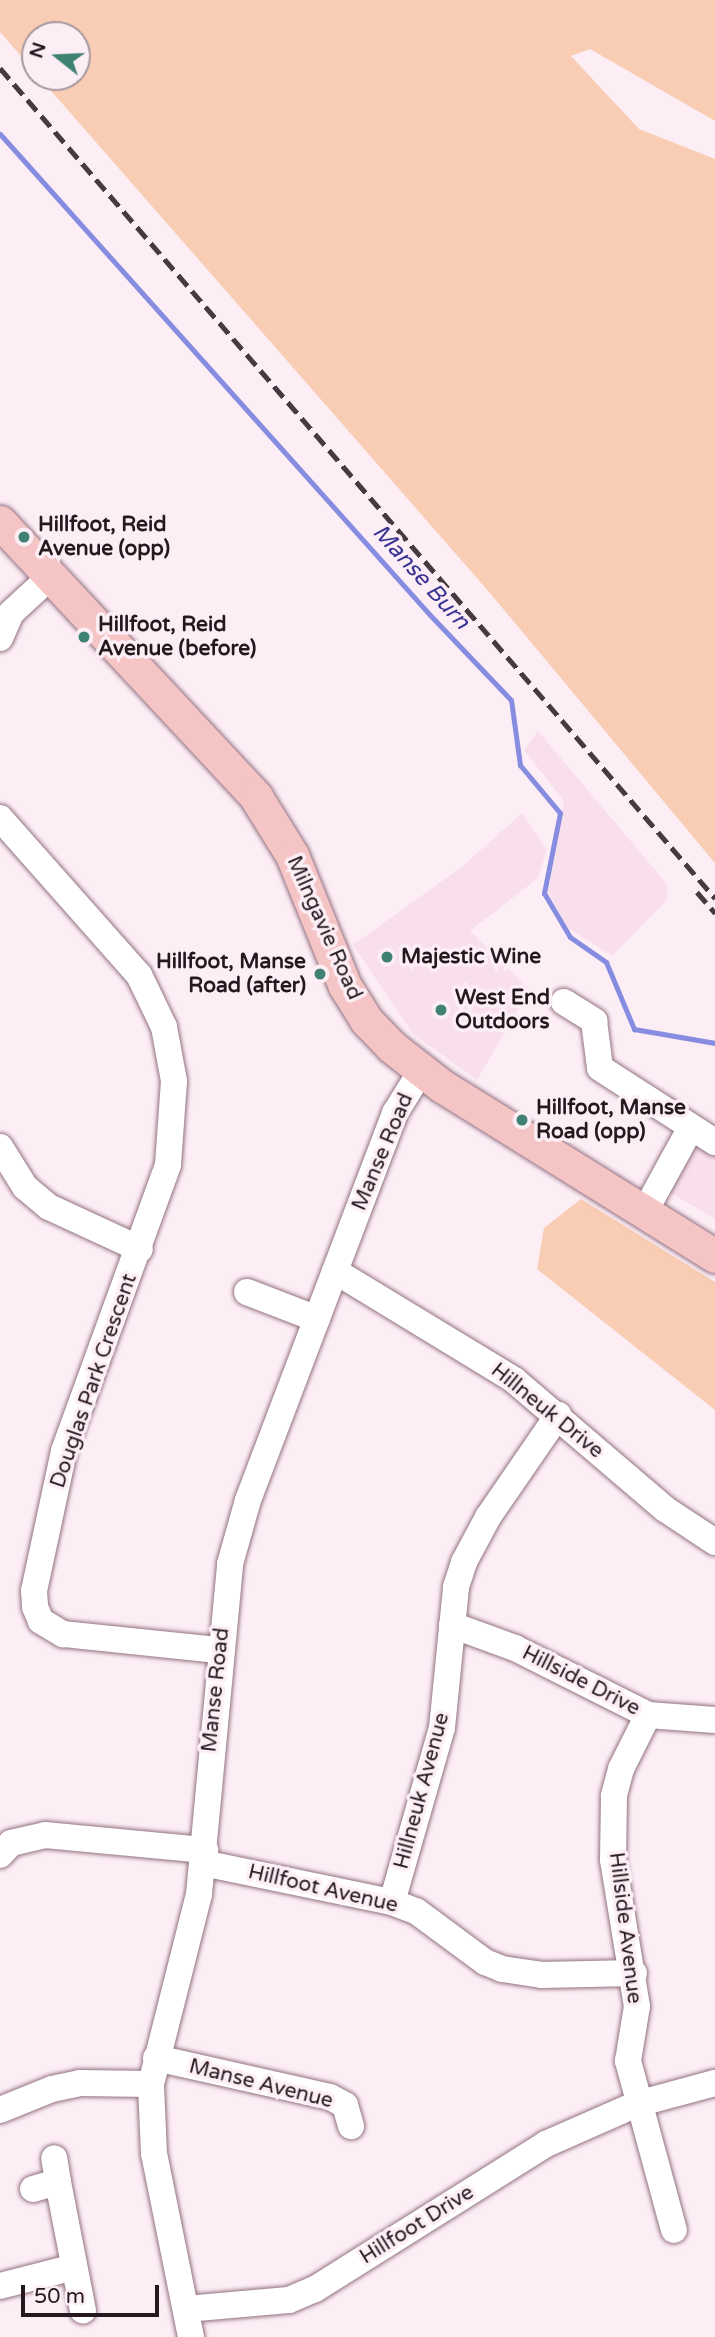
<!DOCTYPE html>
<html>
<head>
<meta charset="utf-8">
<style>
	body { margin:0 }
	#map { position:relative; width:715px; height:2337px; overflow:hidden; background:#fdeef5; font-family:"Varela Round",sans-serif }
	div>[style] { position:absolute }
	.built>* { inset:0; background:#f9dfec }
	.green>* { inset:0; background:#f8cdb3 }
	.stream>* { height:5px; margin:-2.5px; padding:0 2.5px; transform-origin:2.5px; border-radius:2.5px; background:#868cdf }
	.roads { filter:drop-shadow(0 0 2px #927282) drop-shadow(0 0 2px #927282) }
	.minor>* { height:26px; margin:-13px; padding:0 13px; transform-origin:13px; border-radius:13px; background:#fff }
	.major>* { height:33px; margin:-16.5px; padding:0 16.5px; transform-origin:16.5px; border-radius:16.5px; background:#f5c4c4 }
	.rail>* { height:5px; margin-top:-2.5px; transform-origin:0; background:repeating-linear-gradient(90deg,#463940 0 14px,transparent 0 21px) }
	.dots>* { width:19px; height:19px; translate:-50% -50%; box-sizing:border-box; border:4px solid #fdeef5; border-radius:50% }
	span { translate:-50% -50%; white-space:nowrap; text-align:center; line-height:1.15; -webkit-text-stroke:7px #fdeef5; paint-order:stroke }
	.poi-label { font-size:21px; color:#25181f; font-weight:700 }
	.left { translate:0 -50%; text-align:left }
	.right { translate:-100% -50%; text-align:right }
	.street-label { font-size:21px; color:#25181f }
	.water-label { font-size:23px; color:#393493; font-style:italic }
	.north { position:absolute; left:21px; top:21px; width:70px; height:70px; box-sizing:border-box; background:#fdeef5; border:2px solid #a7989f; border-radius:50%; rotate:288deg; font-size:19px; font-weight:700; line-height:28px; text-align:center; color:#25181f }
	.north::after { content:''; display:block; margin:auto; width:24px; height:32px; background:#3f8274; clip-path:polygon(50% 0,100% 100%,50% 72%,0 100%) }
	.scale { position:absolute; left:21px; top:2285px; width:138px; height:32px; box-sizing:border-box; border:4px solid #25181f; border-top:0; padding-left:9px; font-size:21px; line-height:24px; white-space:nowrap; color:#25181f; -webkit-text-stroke:5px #fdeef5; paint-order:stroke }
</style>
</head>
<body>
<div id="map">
	<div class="built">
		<i style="clip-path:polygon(538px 731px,667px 884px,667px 900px,612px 956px,568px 928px,548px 893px,564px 801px,524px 750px)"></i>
		<i style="clip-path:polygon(522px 813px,547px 850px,538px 878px,470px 931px,530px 990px,477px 1080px,413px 1034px,353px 945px,463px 866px)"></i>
		<i style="clip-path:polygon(691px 1137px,715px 1149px,715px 1219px,666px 1190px)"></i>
	</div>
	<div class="green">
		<i style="clip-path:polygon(0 0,715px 0,715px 121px,590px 49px,571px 56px,639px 129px,715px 159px,715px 863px,490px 593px,39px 77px,77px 77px,77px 35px,35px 35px,35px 72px,0 32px)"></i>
		<i style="clip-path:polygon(581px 1199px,715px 1282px,715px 1410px,537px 1269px,544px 1228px)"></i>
	</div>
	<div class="stream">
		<i style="left:0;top:134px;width:645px;rotate:48.2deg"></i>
		<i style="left:430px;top:615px;width:117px;rotate:46.4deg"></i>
		<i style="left:511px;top:700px;width:66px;rotate:82.1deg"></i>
		<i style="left:520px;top:765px;width:62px;rotate:50.2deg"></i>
		<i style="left:560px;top:813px;width:82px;rotate:101.3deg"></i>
		<i style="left:544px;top:893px;width:51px;rotate:59.4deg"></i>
		<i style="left:570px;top:937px;width:44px;rotate:34.8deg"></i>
		<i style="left:606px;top:962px;width:73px;rotate:67.3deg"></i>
		<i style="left:634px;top:1029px;width:82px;rotate:9.8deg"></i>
	</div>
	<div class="roads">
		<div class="minor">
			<i style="left:0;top:638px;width:27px;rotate:-66deg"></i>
			<i style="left:11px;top:613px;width:53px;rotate:-42.7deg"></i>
			<i style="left:0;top:818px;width:210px;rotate:48.5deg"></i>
			<i style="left:139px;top:975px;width:58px;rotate:64.3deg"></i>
			<i style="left:164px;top:1027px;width:55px;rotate:79.5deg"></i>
			<i style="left:174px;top:1081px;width:84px;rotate:94.1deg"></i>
			<i style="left:168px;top:1165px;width:304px;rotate:110deg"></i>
			<i style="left:64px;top:1451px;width:143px;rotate:102.1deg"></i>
			<i style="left:34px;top:1591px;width:16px;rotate:86deg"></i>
			<i style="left:35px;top:1607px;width:15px;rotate:67deg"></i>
			<i style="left:41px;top:1621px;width:26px;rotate:31deg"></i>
			<i style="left:63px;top:1634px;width:157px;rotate:5.9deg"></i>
			<i style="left:564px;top:1002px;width:36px;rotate:32deg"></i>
			<i style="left:594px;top:1021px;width:47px;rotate:82.7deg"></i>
			<i style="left:600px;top:1068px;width:137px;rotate:32.8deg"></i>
			<i style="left:0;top:1147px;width:47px;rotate:58deg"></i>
			<i style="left:25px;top:1187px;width:31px;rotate:40deg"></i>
			<i style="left:49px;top:1207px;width:100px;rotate:24.8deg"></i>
			<i style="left:645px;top:1211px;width:94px;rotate:-61.2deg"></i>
			<i style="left:335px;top:1271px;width:210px;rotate:31.3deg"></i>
			<i style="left:514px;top:1380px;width:199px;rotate:40.5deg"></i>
			<i style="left:665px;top:1509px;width:60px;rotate:33.4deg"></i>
			<i style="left:247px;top:1292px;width:75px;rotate:21.1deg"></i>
			<i style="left:452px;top:1625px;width:67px;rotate:20.1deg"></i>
			<i style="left:515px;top:1648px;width:149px;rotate:26.7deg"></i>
			<i style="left:648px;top:1715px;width:67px;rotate:4.3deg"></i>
			<i style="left:648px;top:1715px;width:60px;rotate:116.6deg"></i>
			<i style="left:621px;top:1769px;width:28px;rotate:105deg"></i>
			<i style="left:614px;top:1796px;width:64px;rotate:90.9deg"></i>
			<i style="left:613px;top:1860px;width:148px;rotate:80.7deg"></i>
			<i style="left:637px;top:2006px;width:56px;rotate:99.3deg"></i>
			<i style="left:628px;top:2061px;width:175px;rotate:74.8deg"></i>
			<i style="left:0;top:1855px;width:16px;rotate:-47deg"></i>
			<i style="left:11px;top:1843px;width:35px;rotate:-13deg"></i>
			<i style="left:45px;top:1835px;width:161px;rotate:5.4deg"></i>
			<i style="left:203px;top:1863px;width:193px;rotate:11.7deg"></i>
			<i style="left:392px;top:1902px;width:26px;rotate:21deg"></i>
			<i style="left:416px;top:1911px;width:86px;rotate:36.5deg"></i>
			<i style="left:485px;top:1962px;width:18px;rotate:22deg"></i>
			<i style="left:502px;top:1969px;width:40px;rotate:8.5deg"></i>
			<i style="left:542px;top:1975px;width:92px;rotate:-1.2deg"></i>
			<i style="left:392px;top:1902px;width:181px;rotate:-74deg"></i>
			<i style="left:442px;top:1728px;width:142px;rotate:-84.3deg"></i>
			<i style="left:456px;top:1587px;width:26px;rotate:-72deg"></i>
			<i style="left:464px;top:1562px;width:51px;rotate:-61.9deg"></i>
			<i style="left:488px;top:1517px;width:124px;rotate:-55.5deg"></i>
			<i style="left:156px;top:2058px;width:178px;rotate:12.6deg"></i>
			<i style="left:330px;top:2097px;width:17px;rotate:28deg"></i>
			<i style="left:345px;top:2105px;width:22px;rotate:74deg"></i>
			<i style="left:0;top:2110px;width:56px;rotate:-22deg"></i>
			<i style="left:52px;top:2089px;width:29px;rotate:-12deg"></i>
			<i style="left:80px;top:2083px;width:71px;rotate:0.8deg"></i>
			<i style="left:58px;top:2182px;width:131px;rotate:79deg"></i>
			<i style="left:33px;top:2189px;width:26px;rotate:-16deg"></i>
			<i style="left:58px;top:2182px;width:24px;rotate:-99deg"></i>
			<i style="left:0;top:2286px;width:76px;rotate:-14.4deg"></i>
			<i style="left:186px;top:2309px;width:103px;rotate:-5deg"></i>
			<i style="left:289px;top:2300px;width:28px;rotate:-23deg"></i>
			<i style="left:315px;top:2289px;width:273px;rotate:-32.1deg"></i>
			<i style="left:546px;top:2144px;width:99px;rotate:-23.7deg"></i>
			<i style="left:637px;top:2104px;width:81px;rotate:-15.1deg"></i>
			<i style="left:191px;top:2337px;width:187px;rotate:-101.4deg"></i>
			<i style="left:154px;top:2154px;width:70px;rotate:-92.5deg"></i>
			<i style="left:151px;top:2084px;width:196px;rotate:-75.8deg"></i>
			<i style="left:199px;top:1894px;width:331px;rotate:-84.6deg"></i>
			<i style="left:230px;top:1564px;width:66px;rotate:-74.3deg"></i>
			<i style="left:248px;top:1500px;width:414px;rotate:-69.2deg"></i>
			<i style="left:395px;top:1113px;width:49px;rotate:-58.2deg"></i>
		</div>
		<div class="major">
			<i style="left:0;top:522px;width:376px;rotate:47deg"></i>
			<i style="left:256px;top:797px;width:68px;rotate:58.2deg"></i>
			<i style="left:292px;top:855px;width:141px;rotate:68deg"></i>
			<i style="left:345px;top:986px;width:40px;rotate:58deg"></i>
			<i style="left:366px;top:1020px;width:37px;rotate:46deg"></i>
			<i style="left:392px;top:1047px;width:63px;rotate:38deg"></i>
			<i style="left:442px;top:1086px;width:322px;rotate:31.9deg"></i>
		</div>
	</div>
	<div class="rail">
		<i style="left:0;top:68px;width:1096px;rotate:49.26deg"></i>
		<i style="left:697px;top:892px;width:28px;rotate:49deg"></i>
	</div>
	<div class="dots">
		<i style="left:24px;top:537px;background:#3f8274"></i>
		<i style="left:84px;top:637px;background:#3f8274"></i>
		<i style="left:387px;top:957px;background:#3f8274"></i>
		<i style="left:320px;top:974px;background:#3f8274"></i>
		<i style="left:441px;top:1010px;background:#3f8274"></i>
		<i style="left:522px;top:1120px;background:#3f8274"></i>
	</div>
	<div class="poi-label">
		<span class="left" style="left:38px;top:537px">Hillfoot, Reid<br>Avenue (opp)</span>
		<span class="left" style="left:98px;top:637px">Hillfoot, Reid<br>Avenue (before)</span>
		<span class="left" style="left:401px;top:957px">Majestic Wine</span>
		<span class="right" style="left:306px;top:974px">Hillfoot, Manse<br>Road (after)</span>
		<span class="left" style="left:455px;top:1010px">West End<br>Outdoors</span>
		<span class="left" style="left:536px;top:1120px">Hillfoot, Manse<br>Road (opp)</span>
	</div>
	<div class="street-label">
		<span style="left:324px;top:928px;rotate:66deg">Milngavie Road</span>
		<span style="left:383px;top:1152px;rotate:-67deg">Manse Road</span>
		<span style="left:94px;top:1381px;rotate:-71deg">Douglas Park Crescent</span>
		<span style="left:547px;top:1411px;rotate:39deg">Hillneuk Drive</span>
		<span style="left:581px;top:1681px;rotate:27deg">Hillside Drive</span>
		<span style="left:216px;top:1690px;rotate:-84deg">Manse Road</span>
		<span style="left:422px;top:1791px;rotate:-75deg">Hillneuk Avenue</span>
		<span style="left:323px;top:1889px;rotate:13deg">Hillfoot Avenue</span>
		<span style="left:625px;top:1928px;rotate:83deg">Hillside Avenue</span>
		<span style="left:261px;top:2084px;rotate:14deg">Manse Avenue</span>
		<span style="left:417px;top:2225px;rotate:-32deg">Hillfoot Drive</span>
	</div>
	<div class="water-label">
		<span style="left:421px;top:577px;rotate:48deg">Manse Burn</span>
	</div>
	<div class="north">N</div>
	<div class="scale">50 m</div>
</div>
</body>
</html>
